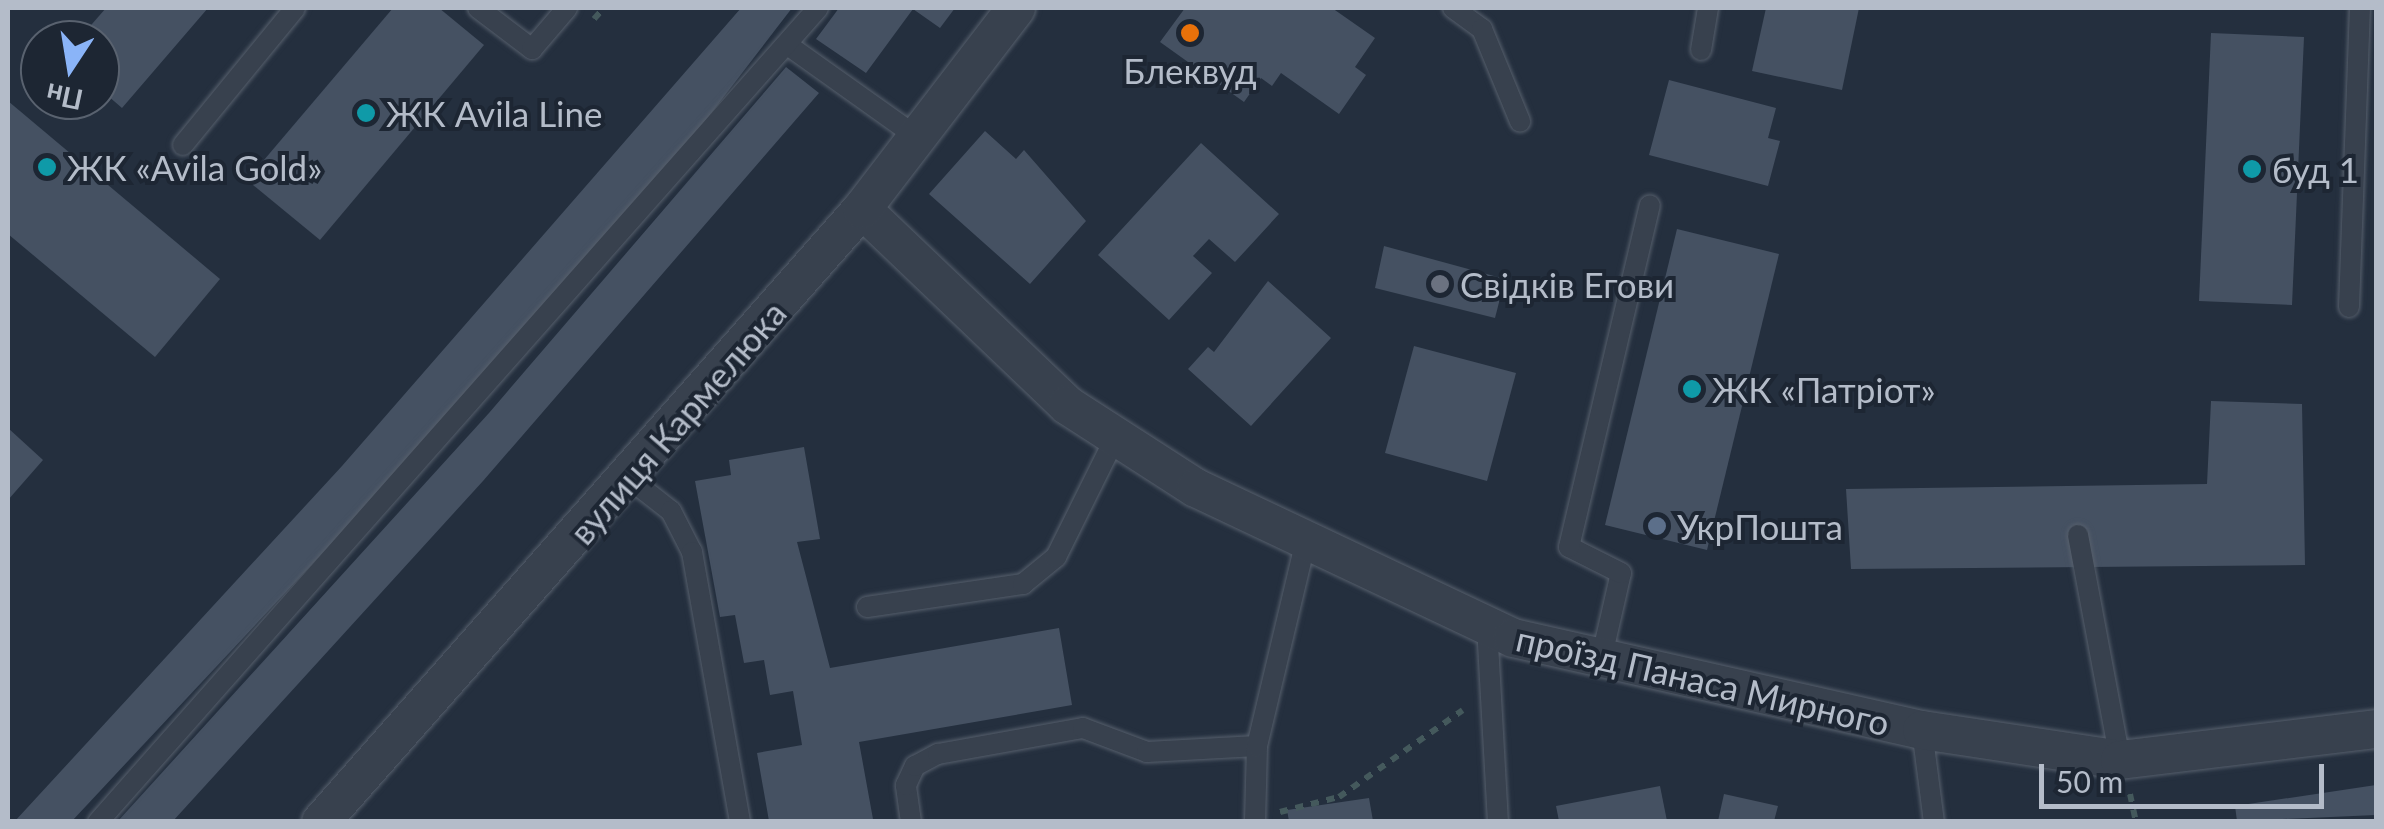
<!DOCTYPE html>
<html>
<head>
<meta charset="utf-8">
<style>
	body { margin:0 }
	#map { position:relative; width:2384px; height:829px; overflow:hidden; background:#242f3e; font-family:Lato,sans-serif }
	div>[style] { position:absolute }
	.building>* { inset:0; background:#455162 }
	.path>* { height:6px; margin-top:-3px; transform-origin:0; background:repeating-linear-gradient(90deg,#44595c 0 8px,transparent 0 16px) }
	.roads { filter:drop-shadow(0 0 2px #565f6c) drop-shadow(0 0 2px #565f6c) }
	.lane>* { height:20px; margin:-10px; padding:0 10px; transform-origin:10px; border-radius:10px; background:#38414e }
	.street>* { height:38px; margin:-19px; padding:0 19px; transform-origin:19px; border-radius:19px; background:#38414e }
	.dots>* { width:28px; height:28px; translate:-50% -50%; box-sizing:border-box; border:5px solid #1d2633; border-radius:50% }
	span { translate:-50% -50%; white-space:nowrap; text-align:center; line-height:1.15; -webkit-text-stroke:8px #1d2633; paint-order:stroke }
	.poi-label { font-size:35px; color:#b4bcc9 }
	.left { translate:0 -50%; text-align:left }
	.street-label { font-size:35px; color:#b4bcc9 }
	.frame { position:absolute; inset:0; border:10px solid #b4bcc9; pointer-events:none }
	.north { position:absolute; left:20px; top:20px; width:100px; height:100px; box-sizing:border-box; background:#1d2633; border:2px solid #59626f; border-radius:50%; rotate:192deg; font-size:28px; font-weight:700; line-height:40px; text-align:center; color:#b4bcc9 }
	.north::after { content:''; display:block; margin:auto; width:35px; height:45px; background:#8ab4f8; clip-path:polygon(50% 0,100% 100%,50% 72%,0 100%) }
	.scale { position:absolute; left:2039px; top:764px; width:285px; height:45px; box-sizing:border-box; border:5px solid #b4bcc9; border-top:0; padding-left:12px; font-size:30px; line-height:35px; white-space:nowrap; color:#b4bcc9; -webkit-text-stroke:8px #1d2633; paint-order:stroke }
</style>
</head>
<body>
<div id="map">
	<div class="building">
		<i style="clip-path:polygon(106px 8px,208px 8px,122px 108px,100px 89px,100px 40px,78px 40px)"></i>
		<i style="clip-path:polygon(393px 8px,439px 8px,484px 45px,320px 240px,247px 180px)"></i>
		<i style="clip-path:polygon(741px 8px,792px 8px,689px 142px,373px 499px,72px 821px,15px 821px,342px 466px)"></i>
		<i style="clip-path:polygon(839px 8px,955px 8px,940px 28px,913px 9px,866px 73px,816px 39px)"></i>
		<i style="clip-path:polygon(1185px 8px,1332px 8px,1375px 38px,1355px 67px,1366px 75px,1339px 114px,1281px 73px,1272px 86px,1261px 78px,1244px 102px,1160px 42px)"></i>
		<i style="clip-path:polygon(1766px 8px,1859px 8px,1842px 90px,1752px 71px)"></i>
		<i style="clip-path:polygon(2211px 33px,2304px 37px,2292px 305px,2199px 301px)"></i>
		<i style="clip-path:polygon(786px 67px,819px 93px,483px 481px,173px 821px,118px 821px,489px 413px)"></i>
		<i style="clip-path:polygon(1669px 80px,1776px 108px,1768px 138px,1780px 141px,1768px 186px,1649px 155px)"></i>
		<i style="clip-path:polygon(8px 101px,220px 279px,155px 357px,8px 234px)"></i>
		<i style="clip-path:polygon(985px 131px,1016px 159px,1024px 150px,1086px 221px,1030px 284px,929px 194px)"></i>
		<i style="clip-path:polygon(1201px 143px,1279px 214px,1235px 262px,1209px 239px,1193px 256px,1212px 273px,1169px 320px,1098px 255px)"></i>
		<i style="clip-path:polygon(1677px 229px,1779px 254px,1707px 550px,1605px 525px)"></i>
		<i style="clip-path:polygon(1384px 246px,1505px 279px,1495px 318px,1375px 288px)"></i>
		<i style="clip-path:polygon(1268px 281px,1331px 338px,1251px 426px,1188px 369px,1208px 347px,1214px 352px)"></i>
		<i style="clip-path:polygon(1414px 346px,1516px 373px,1487px 481px,1385px 453px)"></i>
		<i style="clip-path:polygon(2211px 401px,2302px 404px,2305px 565px,1851px 569px,1846px 489px,2207px 484px)"></i>
		<i style="clip-path:polygon(8px 428px,43px 460px,8px 500px)"></i>
		<i style="clip-path:polygon(804px 447px,820px 539px,797px 542px,830px 668px,1059px 628px,1072px 705px,859px 742px,873px 819px,769px 821px,757px 753px,802px 745px,793px 691px,770px 695px,764px 660px,744px 663px,735px 615px,720px 617px,695px 481px,731px 475px,729px 460px)"></i>
		<i style="clip-path:polygon(2376px 785px,2376px 815px,2237px 821px,2235px 806px)"></i>
		<i style="clip-path:polygon(1660px 786px,1667px 821px,1559px 821px,1556px 806px)"></i>
		<i style="clip-path:polygon(1724px 794px,1778px 806px,1774px 821px,1718px 821px)"></i>
		<i style="clip-path:polygon(1369px 798px,1373px 821px,1289px 821px,1287px 810px)"></i>
	</div>
	<div class="path">
		<i style="left:594px;top:19px;width:15px;rotate:-48deg"></i>
		<i style="left:2130px;top:794px;width:29px;rotate:78deg"></i>
		<i style="left:1280px;top:812px;width:61px;rotate:-14.3deg"></i>
		<i style="left:1339px;top:797px;width:151px;rotate:-35.1deg"></i>
	</div>
	<div class="roads">
		<div class="lane">
			<i style="left:478px;top:8px;width:68px;rotate:37.2deg"></i>
			<i style="left:532px;top:49px;width:54px;rotate:-49.5deg"></i>
			<i style="left:1453px;top:8px;width:36px;rotate:36deg"></i>
			<i style="left:1482px;top:29px;width:100px;rotate:67.6deg"></i>
			<i style="left:789px;top:46px;width:157px;rotate:35.4deg"></i>
			<i style="left:1701px;top:50px;width:43px;rotate:-80.5deg"></i>
			<i style="left:183px;top:145px;width:177px;rotate:-50.7deg"></i>
			<i style="left:2349px;top:307px;width:299px;rotate:-87.9deg"></i>
			<i style="left:630px;top:479px;width:52px;rotate:38deg"></i>
			<i style="left:671px;top:511px;width:46px;rotate:62.9deg"></i>
			<i style="left:692px;top:552px;width:274px;rotate:79.9deg"></i>
			<i style="left:2078px;top:535px;width:229px;rotate:79.4deg"></i>
			<i style="left:867px;top:607px;width:158px;rotate:-8.4deg"></i>
			<i style="left:1023px;top:584px;width:43px;rotate:-39.3deg"></i>
			<i style="left:1056px;top:557px;width:135px;rotate:-63.6deg"></i>
			<i style="left:1487px;top:626px;width:196px;rotate:86.8deg"></i>
			<i style="left:1601px;top:660px;width:89px;rotate:-77.1deg"></i>
			<i style="left:1621px;top:573px;width:58px;rotate:-153.4deg"></i>
			<i style="left:1569px;top:547px;width:351px;rotate:-76.7deg"></i>
			<i style="left:1922px;top:730px;width:93px;rotate:82.6deg"></i>
			<i style="left:98px;top:822px;width:1087px;rotate:-48.51deg"></i>
			<i style="left:911px;top:822px;width:37px;rotate:-98deg"></i>
			<i style="left:906px;top:785px;width:21px;rotate:-65deg"></i>
			<i style="left:915px;top:766px;width:26px;rotate:-28deg"></i>
			<i style="left:938px;top:754px;width:147px;rotate:-10.2deg"></i>
			<i style="left:1083px;top:728px;width:68px;rotate:20.6deg"></i>
			<i style="left:1147px;top:752px;width:110px;rotate:-3.1deg"></i>
			<i style="left:1255px;top:822px;width:76px;rotate:-88.5deg"></i>
			<i style="left:1257px;top:746px;width:208px;rotate:-76.6deg"></i>
		</div>
		<div class="street">
			<i style="left:862px;top:209px;width:284px;rotate:43.7deg"></i>
			<i style="left:1067px;top:405px;width:153px;rotate:32.8deg"></i>
			<i style="left:1196px;top:488px;width:351px;rotate:25.3deg"></i>
			<i style="left:1513px;top:638px;width:419px;rotate:12.7deg"></i>
			<i style="left:1922px;top:730px;width:200px;rotate:8.6deg"></i>
			<i style="left:2120px;top:760px;width:258px;rotate:-6.9deg"></i>
			<i style="left:321px;top:822px;width:818px;rotate:-48.57deg"></i>
			<i style="left:862px;top:209px;width:253px;rotate:-52.5deg"></i>
		</div>
	</div>
	<div class="dots">
		<i style="left:1190px;top:33px;background:#e8710a"></i>
		<i style="left:366px;top:113px;background:#0f9aa8"></i>
		<i style="left:47px;top:167px;background:#0f9aa8"></i>
		<i style="left:2252px;top:169px;background:#0f9aa8"></i>
		<i style="left:1440px;top:284px;background:#6b7280"></i>
		<i style="left:1692px;top:389px;background:#0f9aa8"></i>
		<i style="left:1657px;top:526px;background:#5c6f8a"></i>
	</div>
	<div class="poi-label">
		<span style="left:1190px;top:70px">Блеквуд</span>
		<span class="left" style="left:386px;top:113px">ЖК Avila Line</span>
		<span class="left" style="left:67px;top:167px">ЖК «Avila Gold»</span>
		<span class="left" style="left:2272px;top:169px">буд 1</span>
		<span class="left" style="left:1460px;top:284px">Свідків Егови</span>
		<span class="left" style="left:1712px;top:389px">ЖК «Патріот»</span>
		<span class="left" style="left:1677px;top:526px">УкрПошта</span>
	</div>
	<div class="street-label">
		<span style="left:677px;top:422px;rotate:-49deg">вулиця Кармелюка</span>
		<span style="left:1703px;top:680px;rotate:13deg">проїзд Панаса Мирного</span>
	</div>
	<div class="frame"></div>
	<div class="north">Пн</div>
	<div class="scale">50 m</div>
</div>
</body>
</html>
